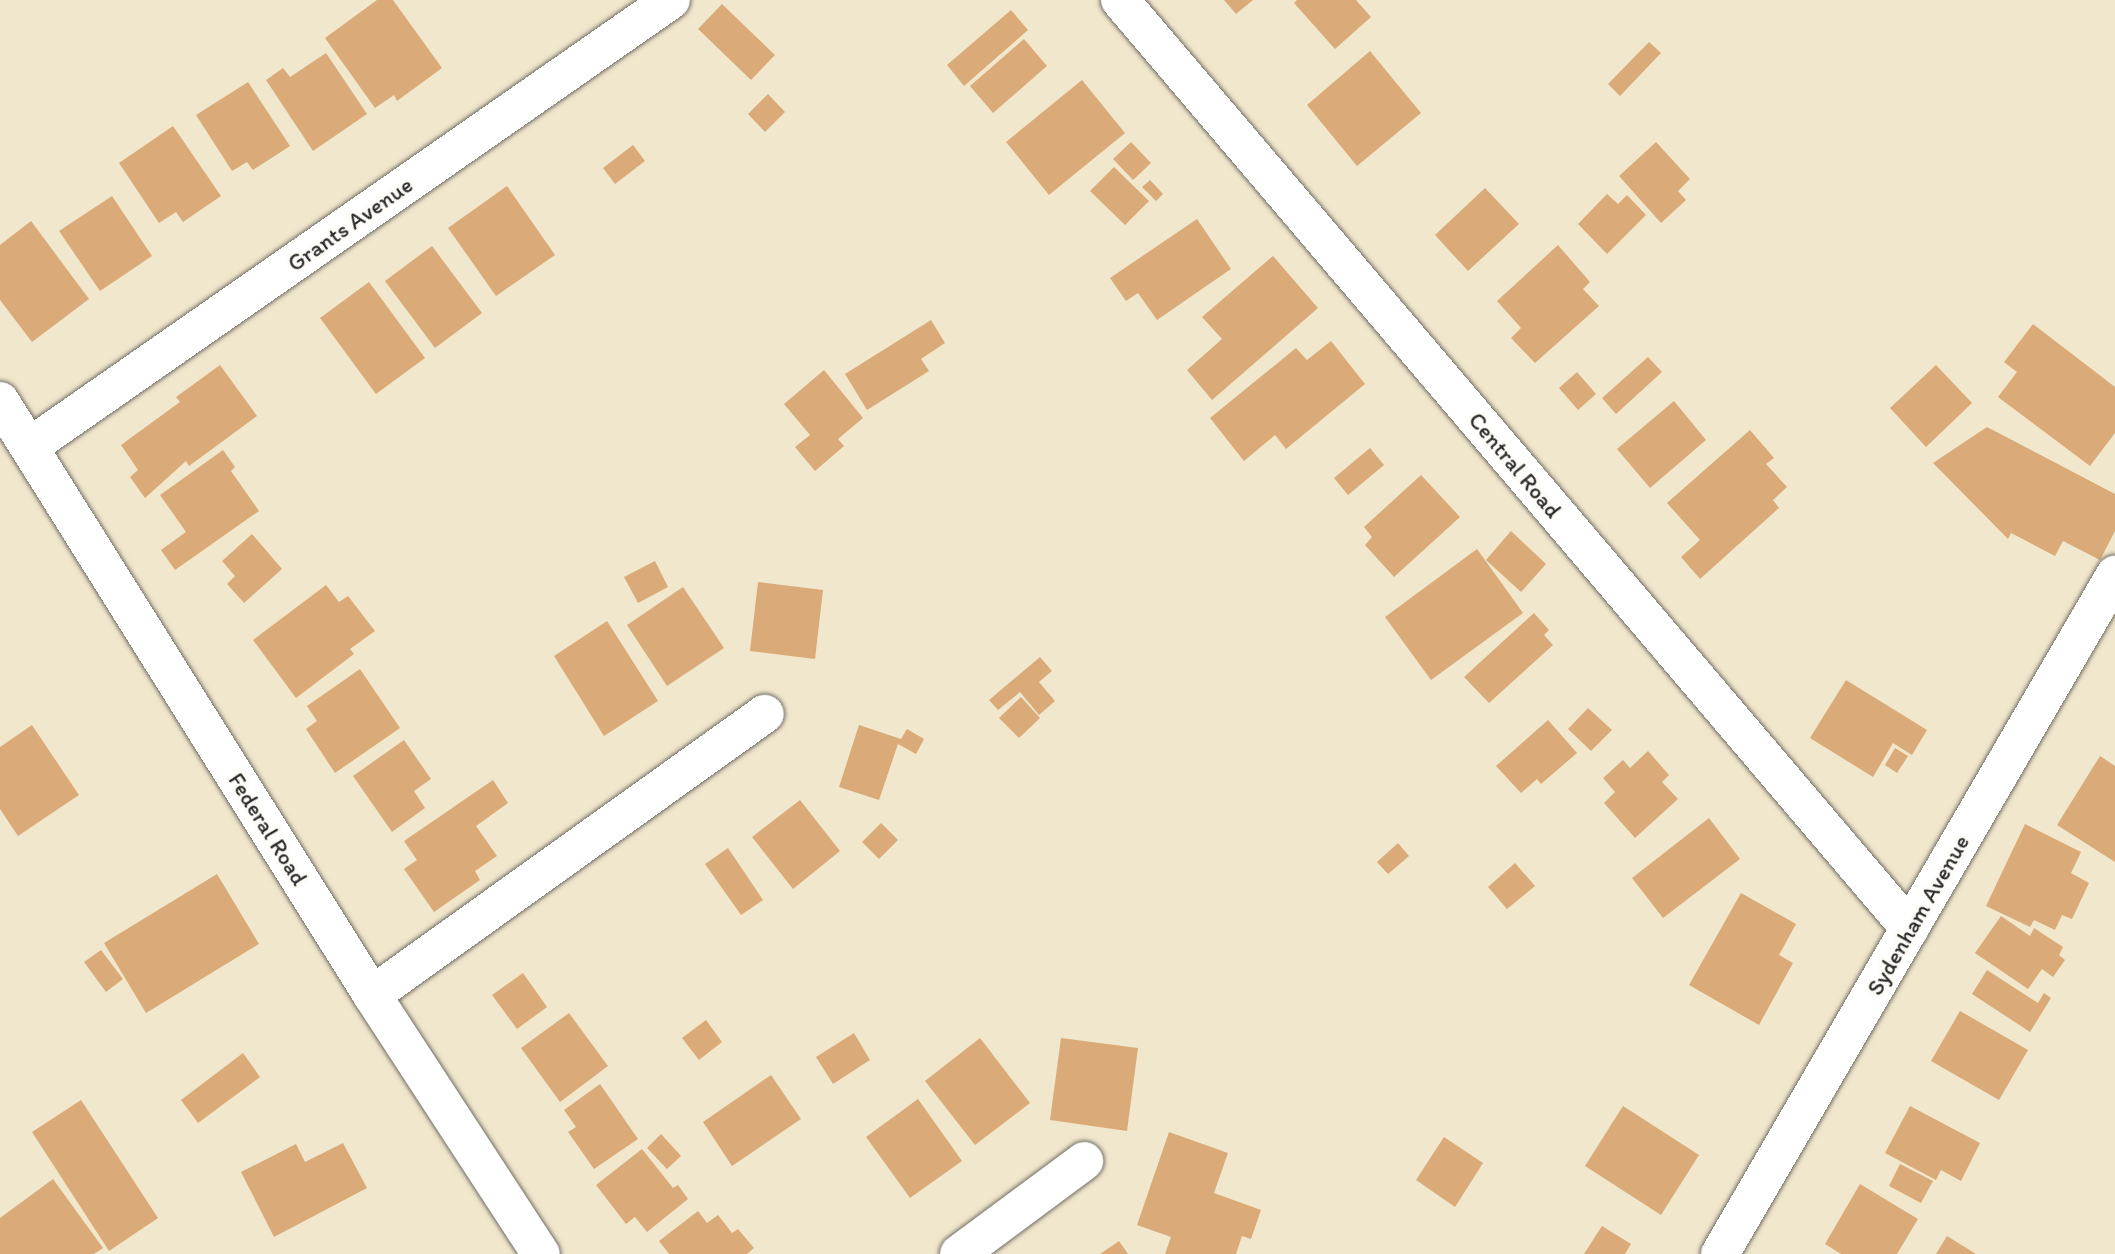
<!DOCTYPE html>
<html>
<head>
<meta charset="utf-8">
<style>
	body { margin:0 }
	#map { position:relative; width:2115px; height:1254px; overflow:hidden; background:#f1e7cd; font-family:Itim,sans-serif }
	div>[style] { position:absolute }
	.building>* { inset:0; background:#daab78 }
	.roads { filter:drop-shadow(0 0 2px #706d64) drop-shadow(0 0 2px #706d64) }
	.street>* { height:38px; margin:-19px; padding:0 19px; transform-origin:19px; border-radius:19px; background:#fff }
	span { translate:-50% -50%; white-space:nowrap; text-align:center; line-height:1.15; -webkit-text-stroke:7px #fdfcf7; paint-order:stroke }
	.street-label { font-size:23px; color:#2b2b2b }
</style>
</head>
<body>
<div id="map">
	<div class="building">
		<i style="clip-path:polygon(377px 0,393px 0,442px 68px,397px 101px,394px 95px,375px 108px,325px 38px)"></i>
		<i style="clip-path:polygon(1224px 0,1253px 0,1236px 14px)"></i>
		<i style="clip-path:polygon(1297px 0,1356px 0,1371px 17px,1335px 49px,1294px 3px)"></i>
		<i style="clip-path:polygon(722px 4px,775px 55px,751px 80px,698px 29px)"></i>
		<i style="clip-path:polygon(1011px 10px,1028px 30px,964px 86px,947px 65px)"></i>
		<i style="clip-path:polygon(1024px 39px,1047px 66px,993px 113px,970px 86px)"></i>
		<i style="clip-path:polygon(1649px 42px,1661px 53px,1620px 96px,1608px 84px)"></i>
		<i style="clip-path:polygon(1370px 51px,1421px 113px,1357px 166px,1307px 105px)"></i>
		<i style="clip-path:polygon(326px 53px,367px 114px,313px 151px,266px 80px,283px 68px,290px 77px)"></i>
		<i style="clip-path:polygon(1082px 80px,1125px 133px,1049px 195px,1006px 142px)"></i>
		<i style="clip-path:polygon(248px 82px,290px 146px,253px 170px,247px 162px,232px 171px,196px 115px)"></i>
		<i style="clip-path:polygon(768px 94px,785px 112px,765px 132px,748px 114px)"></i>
		<i style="clip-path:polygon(173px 126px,221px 196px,183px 222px,176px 212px,159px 223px,119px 163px)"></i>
		<i style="clip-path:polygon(1131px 142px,1151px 163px,1133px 180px,1113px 159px)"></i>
		<i style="clip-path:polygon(1656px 142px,1690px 179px,1678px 191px,1686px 200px,1661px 223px,1619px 176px)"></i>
		<i style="clip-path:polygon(633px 145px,645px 161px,615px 184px,603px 168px)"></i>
		<i style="clip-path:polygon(1114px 167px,1149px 201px,1125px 225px,1090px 191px)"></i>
		<i style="clip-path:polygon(1150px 180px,1163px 194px,1156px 201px,1142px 187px)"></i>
		<i style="clip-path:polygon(507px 186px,555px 255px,496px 296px,448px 228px)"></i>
		<i style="clip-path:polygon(1485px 188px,1519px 224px,1468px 271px,1435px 235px)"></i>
		<i style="clip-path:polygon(1607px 194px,1618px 204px,1627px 195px,1646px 215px,1607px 254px,1578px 224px)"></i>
		<i style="clip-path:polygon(112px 196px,152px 256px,100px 291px,59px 231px)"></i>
		<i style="clip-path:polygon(1197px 219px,1231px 269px,1157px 320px,1138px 293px,1126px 301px,1110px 278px)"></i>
		<i style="clip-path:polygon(31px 221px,89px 299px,32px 342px,0 300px,0 245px)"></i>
		<i style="clip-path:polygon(1558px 245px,1590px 282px,1583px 289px,1599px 306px,1535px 363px,1511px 338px,1521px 328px,1497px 301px)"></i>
		<i style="clip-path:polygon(432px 246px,482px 313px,435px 348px,385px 281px)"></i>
		<i style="clip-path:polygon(1273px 256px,1318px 308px,1212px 400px,1187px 370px,1222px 339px,1202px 317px)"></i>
		<i style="clip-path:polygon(369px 282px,425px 358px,376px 394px,320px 318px)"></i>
		<i style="clip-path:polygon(931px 320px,945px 343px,921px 359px,929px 371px,867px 410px,845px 374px)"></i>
		<i style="clip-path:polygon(2033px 324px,2115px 387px,2115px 433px,2090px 466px,1998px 397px,2017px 372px,2004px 362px)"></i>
		<i style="clip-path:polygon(1331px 341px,1365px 384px,1286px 449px,1275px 435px,1244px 461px,1210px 418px,1296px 348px,1307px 360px)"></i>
		<i style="clip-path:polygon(1648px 357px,1662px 372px,1616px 414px,1602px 398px)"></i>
		<i style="clip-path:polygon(220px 365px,257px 416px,189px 466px,186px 461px,145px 498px,130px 477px,138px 470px,121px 445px,180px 402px,176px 397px)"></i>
		<i style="clip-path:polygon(1936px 365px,1972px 403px,1926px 447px,1890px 408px)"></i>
		<i style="clip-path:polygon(824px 370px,863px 418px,838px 439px,844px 446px,815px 471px,795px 447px,810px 435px,784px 404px)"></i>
		<i style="clip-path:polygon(1577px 372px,1596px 394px,1578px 410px,1559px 388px)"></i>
		<i style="clip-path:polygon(1674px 401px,1706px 440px,1650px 488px,1617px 449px)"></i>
		<i style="clip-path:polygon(1987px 427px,2115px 494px,2115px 531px,2100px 560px,2063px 541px,2055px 556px,2011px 533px,2008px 539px,1933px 463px)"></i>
		<i style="clip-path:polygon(1750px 430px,1774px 458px,1766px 464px,1787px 487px,1773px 500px,1779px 508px,1700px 579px,1681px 557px,1700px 540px,1667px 503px)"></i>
		<i style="clip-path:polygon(1370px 448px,1384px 465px,1348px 495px,1334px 478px)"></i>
		<i style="clip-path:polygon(223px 450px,235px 467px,231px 471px,259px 511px,175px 570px,161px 550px,186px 532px,160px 495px)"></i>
		<i style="clip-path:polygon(1421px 475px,1460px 517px,1394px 577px,1365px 545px,1372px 537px,1364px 527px)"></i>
		<i style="clip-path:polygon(1511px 531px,1546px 564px,1521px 592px,1486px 560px)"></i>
		<i style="clip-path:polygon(252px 534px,282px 569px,244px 603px,227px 584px,235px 576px,222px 561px)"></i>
		<i style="clip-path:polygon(1477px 549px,1523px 613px,1431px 680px,1385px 617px)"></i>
		<i style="clip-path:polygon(655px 561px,668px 587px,638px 603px,624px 577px)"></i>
		<i style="clip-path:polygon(758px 582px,823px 590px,815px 659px,750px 651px)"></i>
		<i style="clip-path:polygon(326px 585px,339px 602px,348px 596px,375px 631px,350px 649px,354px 654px,296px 698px,253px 640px)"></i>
		<i style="clip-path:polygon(683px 587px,724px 648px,667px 686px,627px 625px)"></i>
		<i style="clip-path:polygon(1534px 613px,1549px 630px,1544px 635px,1553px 645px,1489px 703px,1464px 677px)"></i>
		<i style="clip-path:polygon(607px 621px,658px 701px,604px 736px,554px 656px)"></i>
		<i style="clip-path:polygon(1040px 657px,1052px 671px,1039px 682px,1055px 701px,1039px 715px,1020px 692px,998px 710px,989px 700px)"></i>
		<i style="clip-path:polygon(360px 669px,400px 728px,335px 773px,306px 729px,317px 721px,307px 706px)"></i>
		<i style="clip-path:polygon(1846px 680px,1927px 730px,1912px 755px,1893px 743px,1873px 777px,1810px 738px)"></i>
		<i style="clip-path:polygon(1021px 697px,1040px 718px,1019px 738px,999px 718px)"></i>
		<i style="clip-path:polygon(1588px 708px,1612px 730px,1591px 751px,1568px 729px)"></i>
		<i style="clip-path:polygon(1548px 720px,1577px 753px,1541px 784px,1537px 779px,1521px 793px,1496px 766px)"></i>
		<i style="clip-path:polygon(32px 725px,79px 795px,18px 836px,0 809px,0 747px)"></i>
		<i style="clip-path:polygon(859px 725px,901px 739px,907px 729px,924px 739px,916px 754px,898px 744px,879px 800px,839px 787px)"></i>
		<i style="clip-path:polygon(404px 740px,431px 779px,414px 791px,425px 808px,392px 832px,353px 776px)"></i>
		<i style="clip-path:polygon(1895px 748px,1908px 756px,1897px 773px,1885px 765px)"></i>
		<i style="clip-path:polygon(1648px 751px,1669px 775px,1662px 782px,1678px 799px,1635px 838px,1604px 803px,1615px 792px,1603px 778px,1623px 760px,1630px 768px)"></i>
		<i style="clip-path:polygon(2100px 756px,2115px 766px,2115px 862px,2057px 825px)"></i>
		<i style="clip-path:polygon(493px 780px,508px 803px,476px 826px,497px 856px,475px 871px,480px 880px,434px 912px,404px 869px,417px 860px,404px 841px)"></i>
		<i style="clip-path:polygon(800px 800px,840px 851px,793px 889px,752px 837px)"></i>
		<i style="clip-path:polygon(1709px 818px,1740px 859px,1663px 918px,1632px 878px)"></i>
		<i style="clip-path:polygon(881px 823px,898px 840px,879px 859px,862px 842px)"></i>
		<i style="clip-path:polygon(2025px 824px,2081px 852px,2071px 873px,2089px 883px,2072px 919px,2062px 915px,2055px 930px,2034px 920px,2030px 927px,1986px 906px)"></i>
		<i style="clip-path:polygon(1398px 843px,1409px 856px,1388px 874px,1377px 862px)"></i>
		<i style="clip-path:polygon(728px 848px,763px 900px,741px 915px,705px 864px)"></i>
		<i style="clip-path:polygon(1515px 863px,1535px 886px,1507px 909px,1488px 887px)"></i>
		<i style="clip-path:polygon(217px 874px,259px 944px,146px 1013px,104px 943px)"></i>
		<i style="clip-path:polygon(1741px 893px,1796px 924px,1779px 955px,1793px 963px,1759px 1025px,1689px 985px)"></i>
		<i style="clip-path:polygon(2001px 916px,2030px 936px,2034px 928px,2063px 947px,2059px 955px,2065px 960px,2053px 977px,2042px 969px,2028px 989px,1975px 953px)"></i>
		<i style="clip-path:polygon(101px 950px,123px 979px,106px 992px,84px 962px)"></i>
		<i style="clip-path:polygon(1987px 970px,2038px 1003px,2044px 993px,2051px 998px,2030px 1032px,1972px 994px)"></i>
		<i style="clip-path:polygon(523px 973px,547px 1007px,517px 1029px,492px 995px)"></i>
		<i style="clip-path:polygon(1960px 1011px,2028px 1050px,1999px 1100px,1931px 1061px)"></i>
		<i style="clip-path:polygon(569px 1013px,608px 1066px,560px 1102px,521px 1048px)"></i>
		<i style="clip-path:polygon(706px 1020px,722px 1042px,699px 1060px,682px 1038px)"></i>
		<i style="clip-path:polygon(854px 1033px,870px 1060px,833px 1084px,816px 1057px)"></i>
		<i style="clip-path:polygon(980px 1038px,1030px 1103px,975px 1145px,925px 1081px)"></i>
		<i style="clip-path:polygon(1061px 1038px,1138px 1048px,1127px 1131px,1050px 1120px)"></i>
		<i style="clip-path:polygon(243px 1053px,260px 1077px,198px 1123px,181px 1100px)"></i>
		<i style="clip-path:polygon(771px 1075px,801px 1119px,732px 1166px,703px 1122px)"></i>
		<i style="clip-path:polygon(600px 1084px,638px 1139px,594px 1169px,568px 1132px,576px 1127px,564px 1110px)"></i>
		<i style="clip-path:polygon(918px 1099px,962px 1161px,910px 1198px,866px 1137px)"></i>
		<i style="clip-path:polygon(81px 1100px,158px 1218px,109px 1251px,32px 1132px)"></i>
		<i style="clip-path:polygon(1623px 1106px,1699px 1155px,1661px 1215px,1585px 1166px)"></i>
		<i style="clip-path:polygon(1910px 1106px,1980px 1143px,1961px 1181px,1941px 1170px,1936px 1180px,1885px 1153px)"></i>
		<i style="clip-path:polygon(1169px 1132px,1228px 1153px,1214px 1193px,1261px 1210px,1251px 1239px,1242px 1236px,1236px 1254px,1165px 1254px,1171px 1237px,1137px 1225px)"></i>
		<i style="clip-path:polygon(661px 1134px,681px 1156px,667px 1169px,647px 1148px)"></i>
		<i style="clip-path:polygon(1444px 1137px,1483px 1163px,1455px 1207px,1416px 1180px)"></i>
		<i style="clip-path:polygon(343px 1143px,367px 1188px,274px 1237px,241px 1172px,296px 1144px,305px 1162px)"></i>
		<i style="clip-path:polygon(642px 1149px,673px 1188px,678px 1185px,688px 1199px,647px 1232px,635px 1217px,626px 1224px,596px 1185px)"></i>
		<i style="clip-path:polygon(1900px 1164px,1933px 1181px,1921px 1203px,1889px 1186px)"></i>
		<i style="clip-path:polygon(53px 1179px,103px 1248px,94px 1254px,0 1254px,0 1218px)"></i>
		<i style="clip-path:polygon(1860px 1184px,1918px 1219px,1897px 1254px,1841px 1254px,1825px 1244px)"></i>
		<i style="clip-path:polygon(698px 1211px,707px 1223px,718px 1215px,732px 1233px,738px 1229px,754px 1248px,747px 1254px,669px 1254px,659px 1241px)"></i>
		<i style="clip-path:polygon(1602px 1226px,1631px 1244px,1625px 1254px,1584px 1254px)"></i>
		<i style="clip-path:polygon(1947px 1236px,1976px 1254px,1936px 1254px)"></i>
		<i style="clip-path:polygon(1119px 1241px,1128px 1254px,1100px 1254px)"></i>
	</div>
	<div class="roads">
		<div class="street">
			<i style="left:1120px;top:0;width:1219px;rotate:49.62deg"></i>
			<i style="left:0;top:401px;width:701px;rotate:57.94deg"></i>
			<i style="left:372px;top:995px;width:309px;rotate:56.9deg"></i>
			<i style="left:29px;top:447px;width:782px;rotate:-34.85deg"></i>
			<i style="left:372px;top:995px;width:483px;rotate:-35.6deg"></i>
			<i style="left:959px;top:1254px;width:156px;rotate:-36.6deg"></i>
			<i style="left:1720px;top:1254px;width:786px;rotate:-59.81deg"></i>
		</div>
	</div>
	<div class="street-label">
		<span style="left:350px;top:224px;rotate:-35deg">Grants Avenue</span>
		<span style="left:1515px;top:465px;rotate:50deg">Central Road</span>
		<span style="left:268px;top:829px;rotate:58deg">Federal Road</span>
		<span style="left:1918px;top:915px;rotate:-60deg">Sydenham Avenue</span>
	</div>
</div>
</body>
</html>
